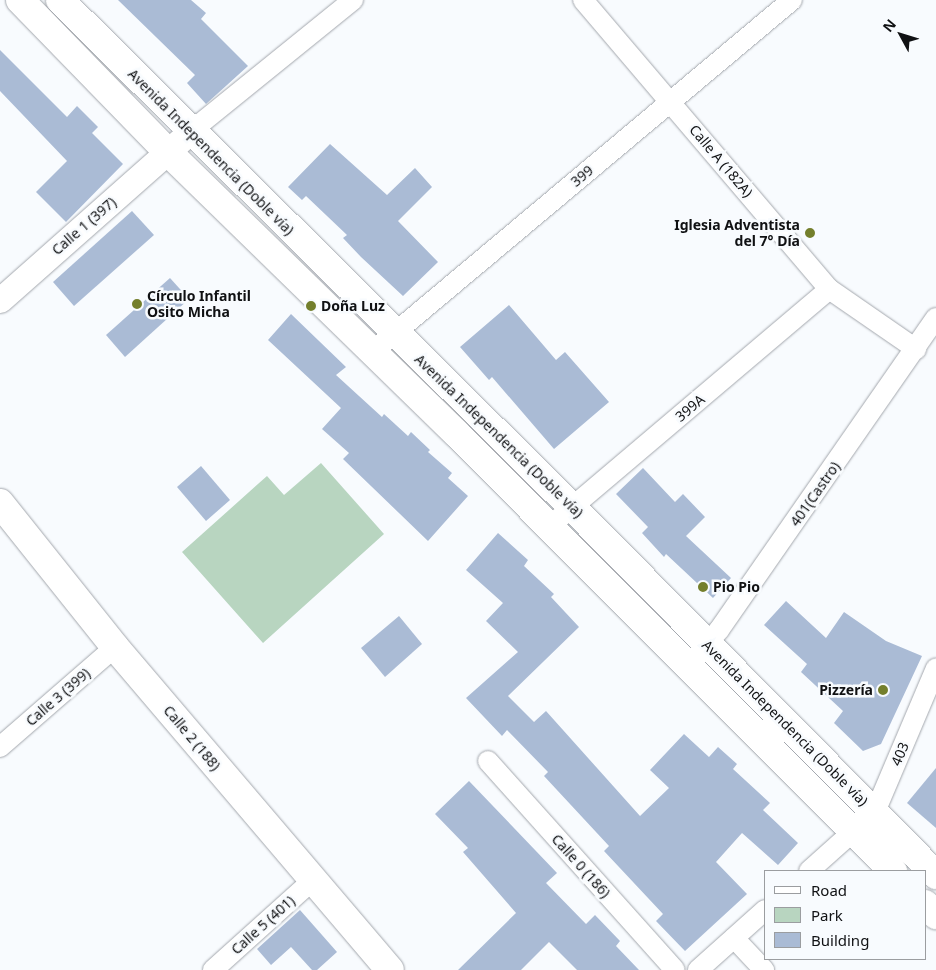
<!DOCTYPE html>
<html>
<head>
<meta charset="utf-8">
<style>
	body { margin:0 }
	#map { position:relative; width:936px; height:970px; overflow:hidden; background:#f8fbfe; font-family:"Noto Sans",sans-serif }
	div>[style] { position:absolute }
	.green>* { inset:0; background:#b8d5c0 }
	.building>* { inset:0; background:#aabbd5 }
	.roads { filter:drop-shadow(0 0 1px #a3a7ad) drop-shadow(0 0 1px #a3a7ad) }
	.minor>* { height:20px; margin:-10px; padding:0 10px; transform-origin:10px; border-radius:10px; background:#fff }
	.tertiary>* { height:25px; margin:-12.5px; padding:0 12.5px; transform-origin:12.5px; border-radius:12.5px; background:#fff }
	.secondary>* { height:28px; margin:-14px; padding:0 14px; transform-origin:14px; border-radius:14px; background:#fff }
	.primary>* { height:28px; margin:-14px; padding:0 14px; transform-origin:14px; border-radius:14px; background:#fff }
	.dots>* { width:14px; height:14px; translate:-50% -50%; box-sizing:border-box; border:2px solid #f8fbfe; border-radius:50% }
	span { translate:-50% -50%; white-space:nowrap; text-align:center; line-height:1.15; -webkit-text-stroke:5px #f8fbfe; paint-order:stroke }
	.street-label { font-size:14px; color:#101113 }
	.poi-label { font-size:14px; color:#101113; font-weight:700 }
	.right { translate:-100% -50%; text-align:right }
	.left { translate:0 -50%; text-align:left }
	.legend { position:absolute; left:764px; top:870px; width:162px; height:90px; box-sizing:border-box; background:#f8fbfe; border:1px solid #9b9da0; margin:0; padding:6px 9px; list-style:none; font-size:15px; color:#101113 }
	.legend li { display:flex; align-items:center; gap:10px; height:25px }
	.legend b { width:25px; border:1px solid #9b9da0 }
	.north { position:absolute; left:876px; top:10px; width:50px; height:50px; -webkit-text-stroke:4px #f8fbfe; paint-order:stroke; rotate:309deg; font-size:14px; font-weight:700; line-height:20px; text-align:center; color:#101113 }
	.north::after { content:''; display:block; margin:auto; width:18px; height:22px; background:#101113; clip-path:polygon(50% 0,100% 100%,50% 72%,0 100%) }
</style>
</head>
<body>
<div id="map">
	<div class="green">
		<i style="clip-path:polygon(321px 463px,384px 534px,263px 643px,182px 552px,267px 476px,284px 495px)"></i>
	</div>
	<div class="building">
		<i style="clip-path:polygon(118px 0,191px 0,206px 13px,201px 19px,248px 66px,206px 104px,187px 83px,195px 75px)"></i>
		<i style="clip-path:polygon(0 50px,67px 117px,77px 106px,98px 127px,92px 133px,123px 164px,66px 222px,36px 192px,67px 161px,0 91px)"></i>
		<i style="clip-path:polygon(330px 144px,387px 195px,415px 168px,432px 187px,398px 221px,438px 262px,403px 296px,361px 257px,343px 238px,347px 235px,306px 196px,302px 200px,288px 187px)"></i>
		<i style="clip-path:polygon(132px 211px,154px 235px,74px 306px,53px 282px)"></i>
		<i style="clip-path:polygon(170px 278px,189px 299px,125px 357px,106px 335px)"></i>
		<i style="clip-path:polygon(509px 305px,556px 360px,565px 352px,609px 402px,554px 449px,492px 377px,489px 380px,460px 347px)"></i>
		<i style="clip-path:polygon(291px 314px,346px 367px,336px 375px,382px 417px,384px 414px,408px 436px,411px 432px,430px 450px,428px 452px,452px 473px,448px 478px,468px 496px,428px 541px,343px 459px,349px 453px,322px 429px,341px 408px,268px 340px)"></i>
		<i style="clip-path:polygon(201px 466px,230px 500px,206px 521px,177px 487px)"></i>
		<i style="clip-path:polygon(643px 468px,675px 502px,683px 494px,705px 517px,686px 536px,731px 578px,713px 598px,666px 554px,664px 557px,642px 533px,648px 527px,616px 494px)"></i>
		<i style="clip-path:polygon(498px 533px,528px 560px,524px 566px,554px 594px,551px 597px,579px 627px,508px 696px,534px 722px,546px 711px,640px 816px,669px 788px,650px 770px,684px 734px,709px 757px,718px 747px,737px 764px,733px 769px,770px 803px,763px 810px,798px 843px,778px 865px,742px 833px,716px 862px,747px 894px,685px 951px,656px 921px,663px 914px,604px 851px,609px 846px,544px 776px,548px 772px,507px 730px,502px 736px,466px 698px,518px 652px,486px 621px,503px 603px,466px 570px)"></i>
		<i style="clip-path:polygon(786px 601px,826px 638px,844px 612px,886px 641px,922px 656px,881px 744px,863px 751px,834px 723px,843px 711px,801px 672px,807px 664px,764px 625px)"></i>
		<i style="clip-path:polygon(399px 616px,422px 644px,385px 677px,361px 648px)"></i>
		<i style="clip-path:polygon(936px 768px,936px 828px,907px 803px)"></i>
		<i style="clip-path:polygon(469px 781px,557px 873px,546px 883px,586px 924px,595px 915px,620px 941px,616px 946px,639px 970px,577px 970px,549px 942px,521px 970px,458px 970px,516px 913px,463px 852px,468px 848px,435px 814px)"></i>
		<i style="clip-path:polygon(300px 910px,337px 952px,317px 970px,312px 970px,291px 947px,271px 965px,257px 949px)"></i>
	</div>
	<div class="roads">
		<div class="minor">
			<i style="left:583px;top:0;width:380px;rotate:49.6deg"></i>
			<i style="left:829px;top:289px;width:106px;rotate:34.6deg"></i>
			<i style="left:190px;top:132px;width:210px;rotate:-39deg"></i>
			<i style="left:372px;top:352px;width:548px;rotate:-39.97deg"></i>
			<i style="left:550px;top:526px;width:366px;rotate:-40.3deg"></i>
			<i style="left:689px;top:666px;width:47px;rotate:-50.2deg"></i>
			<i style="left:719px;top:630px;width:380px;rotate:-55.2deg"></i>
			<i style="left:0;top:747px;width:152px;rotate:-41deg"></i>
			<i style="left:488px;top:761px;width:280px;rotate:48.2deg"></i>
			<i style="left:809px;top:871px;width:89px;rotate:-41.8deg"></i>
			<i style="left:875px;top:812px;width:156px;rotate:-67deg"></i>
			<i style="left:734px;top:938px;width:44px;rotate:46.8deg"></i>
			<i style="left:213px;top:970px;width:135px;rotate:-42deg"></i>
			<i style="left:698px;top:970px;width:90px;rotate:-41.8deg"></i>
		</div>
		<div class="tertiary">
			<i style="left:0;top:300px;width:254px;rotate:-41.5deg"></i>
		</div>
		<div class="secondary">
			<i style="left:0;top:503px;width:184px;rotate:51.4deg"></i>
			<i style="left:115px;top:647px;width:424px;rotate:49.6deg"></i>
		</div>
		<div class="primary">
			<i style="left:20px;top:0;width:212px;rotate:45.8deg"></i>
			<i style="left:168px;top:152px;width:402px;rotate:44.3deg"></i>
			<i style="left:456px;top:433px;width:619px;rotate:45.07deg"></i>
			<i style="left:60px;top:0;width:721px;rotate:44.72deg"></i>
			<i style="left:572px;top:507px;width:518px;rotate:45.31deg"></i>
			<i style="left:925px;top:904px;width:16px;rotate:45deg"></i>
		</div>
	</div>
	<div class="dots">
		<i style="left:810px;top:233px;background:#747f2c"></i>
		<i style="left:137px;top:304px;background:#747f2c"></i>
		<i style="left:311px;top:306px;background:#747f2c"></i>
		<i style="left:703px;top:587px;background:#747f2c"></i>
		<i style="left:883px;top:690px;background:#747f2c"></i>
	</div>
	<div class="street-label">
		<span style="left:211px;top:152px;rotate:45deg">Avenida Independencia (Doble vía)</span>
		<span style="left:721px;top:161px;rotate:50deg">Calle A (182A)</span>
		<span style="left:582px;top:176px;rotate:-40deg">399</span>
		<span style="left:84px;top:226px;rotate:-41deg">Calle 1 (397)</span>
		<span style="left:690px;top:408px;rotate:-40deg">399A</span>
		<span style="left:499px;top:436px;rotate:44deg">Avenida Independencia (Doble vía)</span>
		<span style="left:815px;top:494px;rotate:-55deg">401(Castro)</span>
		<span style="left:58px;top:697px;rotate:-41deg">Calle 3 (399)</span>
		<span style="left:785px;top:723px;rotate:45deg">Avenida Independencia (Doble vía)</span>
		<span style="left:192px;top:738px;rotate:50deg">Calle 2 (188)</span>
		<span style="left:900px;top:754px;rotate:-67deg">403</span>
		<span style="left:581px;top:866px;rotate:48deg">Calle 0 (186)</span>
		<span style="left:263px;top:925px;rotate:-42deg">Calle 5 (401)</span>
	</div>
	<div class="poi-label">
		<span class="right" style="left:800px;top:233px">Iglesia Adventista<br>del 7° Día</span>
		<span class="left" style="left:147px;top:304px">Círculo Infantil<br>Osito Micha</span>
		<span class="left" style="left:321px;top:306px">Doña Luz</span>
		<span class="left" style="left:713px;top:587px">Pio Pio</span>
		<span class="right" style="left:873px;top:690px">Pizzería</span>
	</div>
	<ul class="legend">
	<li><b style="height:6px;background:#fff"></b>Road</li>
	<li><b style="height:14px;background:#b8d5c0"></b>Park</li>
	<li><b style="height:14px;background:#aabbd5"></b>Building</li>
	</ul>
	<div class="north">N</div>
</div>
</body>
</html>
